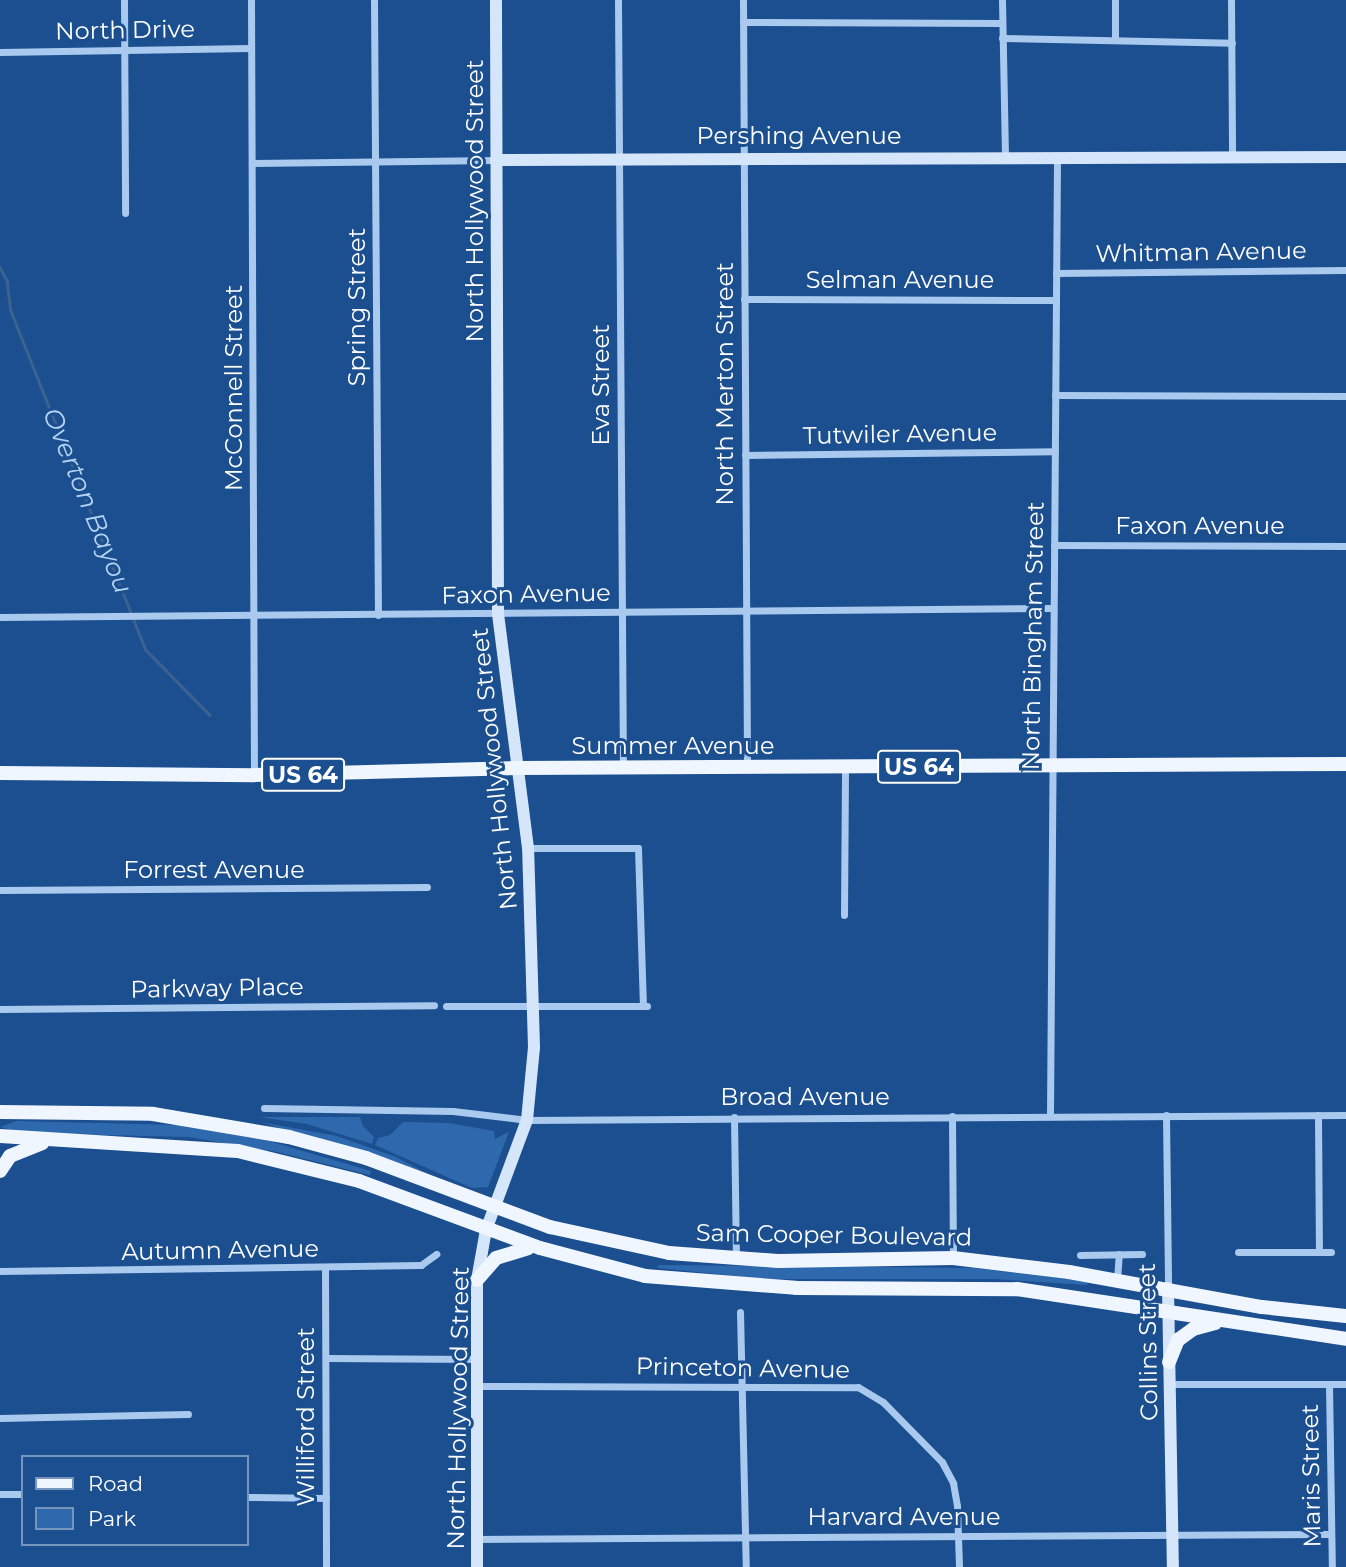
<!DOCTYPE html>
<html>
<head>
<meta charset="utf-8">
<style>
	body { margin:0 }
	#map { position:relative; width:1346px; height:1567px; overflow:hidden; background:#1b4f8f; font-family:Montserrat,sans-serif }
	div>[style] { position:absolute }
	.green>* { inset:0; background:#2e69ad }
	.stream>* { height:2.5px; margin:-1.25px; padding:0 1.25px; transform-origin:1.25px; border-radius:1.25px; background:#3c6290 }
	.street>* { height:7px; margin:-3.5px; padding:0 3.5px; transform-origin:3.5px; border-radius:3.5px; background:#a9c9ee }
	.secondary>* { height:12px; margin:-6px; padding:0 6px; transform-origin:6px; border-radius:6px; background:#d6e6fa }
	.primary>* { height:14px; margin:-7px; padding:0 7px; transform-origin:7px; border-radius:7px; background:#f0f6ff }
	span { translate:-50% -50%; white-space:nowrap; text-align:center; line-height:1.15; -webkit-text-stroke:6px #1b4f8f; paint-order:stroke }
	.shield-label span { padding:2px 5px; background:#1b4f8f; border:2px solid; border-radius:5px; -webkit-text-stroke-width:0 }
	.shield-label { font-size:23px; color:#fff; font-weight:700 }
	.street-label { font-size:24px; color:#fff }
	.water-label { font-size:26px; color:#b5d3f5; font-style:italic }
	.legend { position:absolute; left:21px; top:1455px; width:228px; height:91px; box-sizing:border-box; background:#1b4f8f; border:2px solid #7695bc; margin:0; padding:9px 12px; list-style:none; font-size:21px; color:#fff }
	.legend li { display:flex; align-items:center; gap:14px; height:35px }
	.legend b { width:35px; border:2px solid #7695bc }
</style>
</head>
<body>
<div id="map">
	<div class="green">
		<i style="clip-path:polygon(259px 1117px,360px 1117px,363px 1126px,374px 1137px,372px 1144px,307px 1124px)"></i>
		<i style="clip-path:polygon(17px 1121px,178px 1125px,262px 1139px,371px 1171px,370px 1175px,277px 1152px,188px 1137px,20px 1133px,0 1127px)"></i>
		<i style="clip-path:polygon(260px 1122px,337px 1136px,396px 1157px,430px 1175px)"></i>
		<i style="clip-path:polygon(403px 1122px,449px 1123px,494px 1131px,495px 1139px,509px 1132px,488px 1187px,472px 1188px,375px 1145px,378px 1138px,390px 1135px)"></i>
		<i style="clip-path:polygon(658px 1265px,973px 1268px,1087px 1281px,1087px 1285px,993px 1279px,766px 1279px,658px 1268px)"></i>
	</div>
	<div class="stream">
		<i style="left:0;top:267px;width:15px;rotate:62deg"></i>
		<i style="left:7px;top:280px;width:31px;rotate:83deg"></i>
		<i style="left:11px;top:311px;width:365px;rotate:68.3deg"></i>
		<i style="left:146px;top:650px;width:91px;rotate:45.4deg"></i>
	</div>
	<div class="street">
		<i style="left:124px;top:0;width:213px;rotate:89.7deg"></i>
		<i style="left:251px;top:0;width:774px;rotate:89.78deg"></i>
		<i style="left:374px;top:0;width:615px;rotate:89.63deg"></i>
		<i style="left:618px;top:0;width:768px;rotate:89.63deg"></i>
		<i style="left:743px;top:0;width:768px;rotate:89.7deg"></i>
		<i style="left:1002px;top:0;width:157px;rotate:88.9deg"></i>
		<i style="left:1115px;top:0;width:40px;rotate:90deg"></i>
		<i style="left:1231px;top:0;width:157px;rotate:89.6deg"></i>
		<i style="left:743px;top:22px;width:259px;rotate:0.2deg"></i>
		<i style="left:1002px;top:38px;width:230px;rotate:1.2deg"></i>
		<i style="left:0;top:52px;width:251px;rotate:-0.9deg"></i>
		<i style="left:252px;top:163px;width:244px;rotate:-0.7deg"></i>
		<i style="left:1056px;top:273px;width:290px;rotate:-0.6deg"></i>
		<i style="left:744px;top:299px;width:312px;rotate:0.2deg"></i>
		<i style="left:1055px;top:395px;width:291px;rotate:0.2deg"></i>
		<i style="left:745px;top:455px;width:310px;rotate:-0.7deg"></i>
		<i style="left:1054px;top:545px;width:292px;rotate:0.2deg"></i>
		<i style="left:0;top:617px;width:1053px;rotate:-0.49deg"></i>
		<i style="left:528px;top:848px;width:110px"></i>
		<i style="left:638px;top:848px;width:158px;rotate:88.2deg"></i>
		<i style="left:0;top:890px;width:427px;rotate:-0.4deg"></i>
		<i style="left:844px;top:915px;width:147px;rotate:-89.6deg"></i>
		<i style="left:446px;top:1006px;width:201px"></i>
		<i style="left:0;top:1009px;width:434px;rotate:-0.5deg"></i>
		<i style="left:264px;top:1108px;width:189px;rotate:0.9deg"></i>
		<i style="left:453px;top:1111px;width:75px;rotate:6.9deg"></i>
		<i style="left:527px;top:1120px;width:819px;rotate:-0.35deg"></i>
		<i style="left:1166px;top:1115px;width:173px;rotate:89.3deg"></i>
		<i style="left:1318px;top:1115px;width:137px;rotate:89.6deg"></i>
		<i style="left:952px;top:1116px;width:142px;rotate:89.6deg"></i>
		<i style="left:1050px;top:1116px;width:958px;rotate:-89.58deg"></i>
		<i style="left:734px;top:1117px;width:142px;rotate:89.2deg"></i>
		<i style="left:1238px;top:1252px;width:93px"></i>
		<i style="left:1080px;top:1255px;width:62px;rotate:-0.9deg"></i>
		<i style="left:325px;top:1268px;width:299px;rotate:89.8deg"></i>
		<i style="left:0;top:1271px;width:421px;rotate:-0.8deg"></i>
		<i style="left:421px;top:1265px;width:19px;rotate:-36deg"></i>
		<i style="left:1117px;top:1280px;width:26px;rotate:-86deg"></i>
		<i style="left:740px;top:1312px;width:255px;rotate:88.7deg"></i>
		<i style="left:326px;top:1358px;width:151px;rotate:0.4deg"></i>
		<i style="left:1169px;top:1384px;width:177px"></i>
		<i style="left:1329px;top:1384px;width:183px;rotate:89.1deg"></i>
		<i style="left:478px;top:1386px;width:380px;rotate:0.2deg"></i>
		<i style="left:858px;top:1387px;width:29px;rotate:31deg"></i>
		<i style="left:883px;top:1402px;width:84px;rotate:45.5deg"></i>
		<i style="left:942px;top:1462px;width:24px;rotate:62deg"></i>
		<i style="left:953px;top:1483px;width:23px;rotate:80deg"></i>
		<i style="left:957px;top:1506px;width:61px;rotate:88.1deg"></i>
		<i style="left:0;top:1418px;width:188px;rotate:-1.2deg"></i>
		<i style="left:0;top:1494px;width:23px"></i>
		<i style="left:247px;top:1497px;width:79px;rotate:0.7deg"></i>
		<i style="left:477px;top:1539px;width:854px;rotate:-0.34deg"></i>
	</div>
	<div class="secondary">
		<i style="left:496px;top:160px;width:850px;rotate:-0.2deg"></i>
		<i style="left:1168px;top:1288px;width:279px;rotate:89deg"></i>
		<i style="left:477px;top:1567px;width:287px;rotate:-90deg"></i>
		<i style="left:477px;top:1280px;width:51px;rotate:-79.8deg"></i>
		<i style="left:486px;top:1230px;width:117px;rotate:-69.6deg"></i>
		<i style="left:527px;top:1120px;width:73px;rotate:-84.5deg"></i>
		<i style="left:534px;top:1047px;width:199px;rotate:-91.7deg"></i>
		<i style="left:528px;top:848px;width:236px;rotate:-97.3deg"></i>
		<i style="left:498px;top:614px;width:614px;rotate:-90.19deg"></i>
	</div>
	<div class="primary">
		<i style="left:0;top:773px;width:254px;rotate:0.5deg"></i>
		<i style="left:254px;top:775px;width:264px;rotate:-1.5deg"></i>
		<i style="left:518px;top:768px;width:828px;rotate:-0.28deg"></i>
		<i style="left:0;top:1112px;width:153px;rotate:0.7deg"></i>
		<i style="left:153px;top:1114px;width:138px;rotate:9.6deg"></i>
		<i style="left:289px;top:1137px;width:80px;rotate:15.3deg"></i>
		<i style="left:366px;top:1158px;width:197px;rotate:20.6deg"></i>
		<i style="left:550px;top:1227px;width:122px;rotate:12.3deg"></i>
		<i style="left:669px;top:1253px;width:109px;rotate:4.2deg"></i>
		<i style="left:778px;top:1261px;width:175px;rotate:-1deg"></i>
		<i style="left:953px;top:1258px;width:117px;rotate:6.9deg"></i>
		<i style="left:1069px;top:1272px;width:196px;rotate:10.3deg"></i>
		<i style="left:1262px;top:1307px;width:84px;rotate:6.1deg"></i>
		<i style="left:0;top:1136px;width:238px;rotate:3.6deg"></i>
		<i style="left:238px;top:1151px;width:125px;rotate:13.9deg"></i>
		<i style="left:359px;top:1181px;width:193px;rotate:20.3deg"></i>
		<i style="left:540px;top:1248px;width:109px;rotate:14.9deg"></i>
		<i style="left:645px;top:1276px;width:151px;rotate:4.5deg"></i>
		<i style="left:796px;top:1288px;width:221px;rotate:0.3deg"></i>
		<i style="left:1017px;top:1289px;width:333px;rotate:8.6deg"></i>
		<i style="left:0;top:1171px;width:18px;rotate:-56deg"></i>
		<i style="left:10px;top:1156px;width:35px;rotate:-22deg"></i>
		<i style="left:477px;top:1280px;width:29px;rotate:-49deg"></i>
		<i style="left:496px;top:1258px;width:34px;rotate:-17deg"></i>
		<i style="left:1169px;top:1362px;width:24px;rotate:-68deg"></i>
		<i style="left:1178px;top:1340px;width:19px;rotate:-36deg"></i>
		<i style="left:1193px;top:1329px;width:23px;rotate:-15deg"></i>
	</div>
	<div class="shield-label">
		<span style="left:919px;top:767px">US 64</span>
		<span style="left:303px;top:775px">US 64</span>
	</div>
	<div class="street-label">
		<span style="left:125px;top:30px;rotate:-1deg">North Drive</span>
		<span style="left:799px;top:136px">Pershing Avenue</span>
		<span style="left:475px;top:201px;rotate:-90deg">North Hollywood Street</span>
		<span style="left:1201px;top:252px;rotate:-1deg">Whitman Avenue</span>
		<span style="left:900px;top:280px">Selman Avenue</span>
		<span style="left:357px;top:307px;rotate:-90deg">Spring Street</span>
		<span style="left:725px;top:384px;rotate:-90deg">North Merton Street</span>
		<span style="left:601px;top:385px;rotate:-90deg">Eva Street</span>
		<span style="left:234px;top:388px;rotate:-90deg">McConnell Street</span>
		<span style="left:900px;top:434px;rotate:-1deg">Tutwiler Avenue</span>
		<span style="left:1200px;top:526px">Faxon Avenue</span>
		<span style="left:526px;top:594px;rotate:-1deg">Faxon Avenue</span>
		<span style="left:1033px;top:636px;rotate:-89deg">North Bingham Street</span>
		<span style="left:673px;top:746px">Summer Avenue</span>
		<span style="left:494px;top:769px;rotate:-96deg">North Hollywood Street</span>
		<span style="left:214px;top:870px">Forrest Avenue</span>
		<span style="left:217px;top:988px;rotate:-1deg">Parkway Place</span>
		<span style="left:805px;top:1097px">Broad Avenue</span>
		<span style="left:834px;top:1235px;rotate:1deg">Sam Cooper Boulevard</span>
		<span style="left:220px;top:1250px;rotate:-1deg">Autumn Avenue</span>
		<span style="left:1148px;top:1342px;rotate:-91deg">Collins Street</span>
		<span style="left:743px;top:1368px;rotate:1deg">Princeton Avenue</span>
		<span style="left:458px;top:1408px;rotate:-89deg">North Hollywood Street</span>
		<span style="left:306px;top:1417px;rotate:-90deg">Williford Street</span>
		<span style="left:1311px;top:1476px;rotate:-91deg">Maris Street</span>
		<span style="left:904px;top:1517px">Harvard Avenue</span>
	</div>
	<div class="water-label">
		<span style="left:87px;top:501px;rotate:68deg">Overton Bayou</span>
	</div>
	<ul class="legend">
	<li><b style="height:9px;background:#f0f6ff"></b>Road</li>
	<li><b style="height:19px;background:#2e69ad"></b>Park</li>
	</ul>
</div>
</body>
</html>
